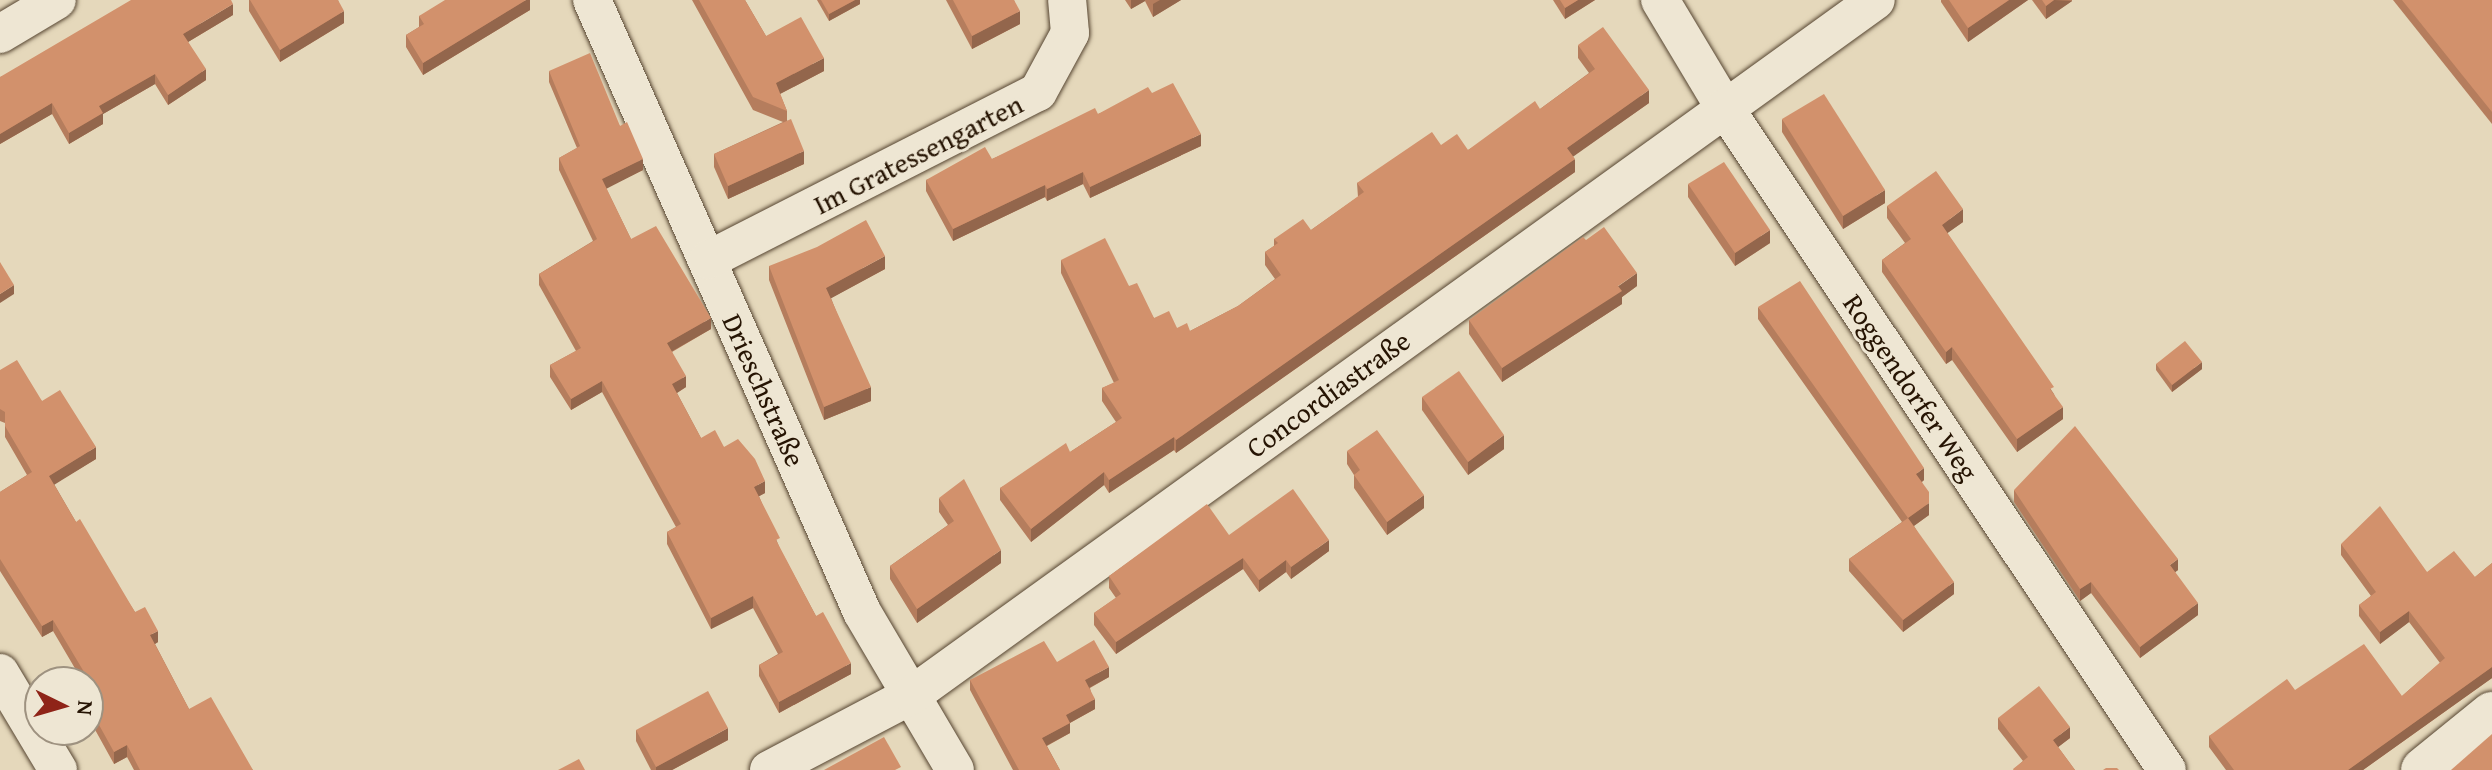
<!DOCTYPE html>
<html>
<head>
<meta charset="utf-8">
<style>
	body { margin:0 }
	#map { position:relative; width:2492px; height:770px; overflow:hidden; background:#e5d8bb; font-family:"Gentium Book Plus",serif }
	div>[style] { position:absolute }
	.roads { filter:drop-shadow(0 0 2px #564531) drop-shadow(0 0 2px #564531) }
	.minor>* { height:38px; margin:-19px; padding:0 19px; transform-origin:19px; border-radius:19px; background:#eee6d3 }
	.secondary>* { height:44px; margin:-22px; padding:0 22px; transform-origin:22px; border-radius:22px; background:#eee6d3 }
	.wall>* { inset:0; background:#b57d5d }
	.shaded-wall>* { inset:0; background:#93664c }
	.building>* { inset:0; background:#d2916c }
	span { translate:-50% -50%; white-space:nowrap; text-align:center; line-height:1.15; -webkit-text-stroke:6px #eee6d3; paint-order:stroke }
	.street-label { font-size:28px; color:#261403 }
	.north { position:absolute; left:24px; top:666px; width:80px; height:80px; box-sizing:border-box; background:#eee6d3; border:2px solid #9e9280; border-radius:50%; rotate:95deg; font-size:22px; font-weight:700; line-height:32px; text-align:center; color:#261403 }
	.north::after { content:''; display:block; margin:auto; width:28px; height:36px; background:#8f2418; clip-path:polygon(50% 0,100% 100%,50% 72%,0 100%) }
</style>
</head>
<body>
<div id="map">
	<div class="roads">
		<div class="minor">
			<i style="left:592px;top:0;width:669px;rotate:66.19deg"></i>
			<i style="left:862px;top:612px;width:183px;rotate:59.5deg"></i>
			<i style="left:1660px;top:0;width:125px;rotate:59.1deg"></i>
			<i style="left:1724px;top:107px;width:797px;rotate:56.25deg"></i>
			<i style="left:0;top:34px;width:66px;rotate:-30.8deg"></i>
			<i style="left:708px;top:260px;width:370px;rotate:-27deg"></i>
			<i style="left:1038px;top:92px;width:67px;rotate:-61.5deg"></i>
			<i style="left:1070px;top:33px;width:33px;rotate:-95deg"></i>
			<i style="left:0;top:673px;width:113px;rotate:59.1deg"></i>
			<i style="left:769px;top:770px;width:161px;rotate:-27.7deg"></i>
			<i style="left:912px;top:695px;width:1188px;rotate:-35.79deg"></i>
		</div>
		<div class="secondary">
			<i style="left:2423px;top:770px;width:89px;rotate:-39.1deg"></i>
		</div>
	</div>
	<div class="wall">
		<i style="clip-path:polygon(249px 0,338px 0,344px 23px,280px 62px,249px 11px)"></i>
		<i style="clip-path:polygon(530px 0,530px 10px,423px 75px,406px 47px,406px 35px,419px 27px,419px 16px)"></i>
		<i style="clip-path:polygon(692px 0,745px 0,766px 36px,824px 71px,780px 94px,787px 111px,787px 120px,804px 164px,728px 199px,714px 167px,714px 154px,783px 122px,753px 110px)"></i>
		<i style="clip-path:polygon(817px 0,860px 0,860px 4px,829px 21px)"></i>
		<i style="clip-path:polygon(946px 0,1014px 0,1020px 24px,972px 49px)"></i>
		<i style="clip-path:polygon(1125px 0,1181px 0,1153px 17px,1145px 1px,1131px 9px)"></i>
		<i style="clip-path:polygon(1553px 0,1595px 0,1565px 19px)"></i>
		<i style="clip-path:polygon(1941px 0,2028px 0,1968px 42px,1941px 2px)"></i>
		<i style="clip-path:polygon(2032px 0,2072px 0,2072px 1px,2046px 19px)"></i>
		<i style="clip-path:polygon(2393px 0,2492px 0,2492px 124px)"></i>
		<i style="clip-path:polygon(233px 15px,188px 42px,206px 80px,168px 105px,155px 84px,103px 114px,103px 124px,69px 144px,52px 114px,0 144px,0 77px)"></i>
		<i style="clip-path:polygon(1578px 45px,1649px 103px,1573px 156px,1575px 172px,1176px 453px,1174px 450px,1109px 493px,1104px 485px,1031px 542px,1000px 500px,1000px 488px,1070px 452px,1116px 422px,1102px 401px,1102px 388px,1114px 383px,1061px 273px,1061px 260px,1129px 286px,1154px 318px,1177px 328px,1190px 331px,1238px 306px,1275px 279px,1265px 265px,1265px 252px,1274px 246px,1274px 239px,1311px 230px,1358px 197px,1357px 183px,1441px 145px,1468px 150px,1540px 109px,1589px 73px,1578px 58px)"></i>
		<i style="clip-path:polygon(549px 71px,620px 126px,643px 170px,606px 188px,631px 239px,711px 329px,672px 352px,686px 387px,677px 393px,701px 438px,724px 447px,765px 493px,759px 496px,780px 549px,816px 616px,851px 674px,779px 713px,759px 676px,759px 665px,778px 654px,753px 608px,711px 629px,667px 544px,667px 532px,676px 527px,602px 392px,571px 410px,550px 377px,550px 365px,576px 351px,539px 285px,539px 274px,593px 241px,559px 170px,559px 158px,577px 148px,549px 82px)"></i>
		<i style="clip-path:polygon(1152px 93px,1201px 146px,1090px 198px,1083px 184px,1047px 201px,1045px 197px,953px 241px,926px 191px,926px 180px,992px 159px,1098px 114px)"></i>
		<i style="clip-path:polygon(1782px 119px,1885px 203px,1843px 229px,1782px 132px)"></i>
		<i style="clip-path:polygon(1688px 184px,1770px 243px,1735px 266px,1688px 197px)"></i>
		<i style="clip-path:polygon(1887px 206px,1963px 222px,1947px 233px,2054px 394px,2063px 419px,2017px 452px,1952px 360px,1946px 364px,1882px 272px,1882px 260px,1905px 243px,1887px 218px)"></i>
		<i style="clip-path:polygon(769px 266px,885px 269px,831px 298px,871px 401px,824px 420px,769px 280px)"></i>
		<i style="clip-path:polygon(1637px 286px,1622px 297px,1622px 304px,1502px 382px,1469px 334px,1469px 320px)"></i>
		<i style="clip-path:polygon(1758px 307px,1924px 480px,1922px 482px,1929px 515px,1914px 526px,1954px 594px,1903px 632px,1849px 571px,1849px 559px,1902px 522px,1758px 319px)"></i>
		<i style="clip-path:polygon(2156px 364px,2202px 369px,2172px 392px,2156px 370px)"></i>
		<i style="clip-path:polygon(0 370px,42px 401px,96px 459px,54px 484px,76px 522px,135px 612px,158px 642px,155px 644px,189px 709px,253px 770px,134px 770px,127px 757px,114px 764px,88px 717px,88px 682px,83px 682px,53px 631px,42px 637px,0 571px,0 492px,27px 475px,5px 437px,5px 423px,0 421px)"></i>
		<i style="clip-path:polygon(1422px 397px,1504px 449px,1468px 475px,1422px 410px)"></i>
		<i style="clip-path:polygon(1347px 451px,1424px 508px,1387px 535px,1354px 488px,1354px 475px,1347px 464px)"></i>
		<i style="clip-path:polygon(2014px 490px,2178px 570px,2175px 572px,2198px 615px,2140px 658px,2091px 593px,2080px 601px,2014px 502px)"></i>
		<i style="clip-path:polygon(939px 498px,1001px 563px,917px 623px,890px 579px,890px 566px,948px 525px,939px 512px)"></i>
		<i style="clip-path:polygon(1229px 535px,1329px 551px,1291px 579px,1286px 572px,1259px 592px,1243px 569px,1116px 654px,1094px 625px,1094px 613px,1116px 598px,1109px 588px,1109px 576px)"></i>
		<i style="clip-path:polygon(2341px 544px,2427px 572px,2475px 577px,2492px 563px,2492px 678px,2363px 770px,2226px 770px,2209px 747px,2209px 736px,2295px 690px,2402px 696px,2440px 663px,2409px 622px,2380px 644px,2359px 616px,2359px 605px,2371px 596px,2341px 555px)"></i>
		<i style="clip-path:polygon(1057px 662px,1109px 677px,1090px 688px,1095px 709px,1070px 723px,1070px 733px,1047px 746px,1060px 770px,1013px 770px,970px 690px,970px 680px)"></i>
		<i style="clip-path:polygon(1998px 718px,2070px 738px,2058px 747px,2075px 770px,2013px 770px,2023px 761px,1998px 729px)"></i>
		<i style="clip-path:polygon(636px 730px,728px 740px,672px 770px,651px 770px,636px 741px)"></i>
	</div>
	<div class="shaded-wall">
		<i style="clip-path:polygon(526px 0,530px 0,530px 10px,423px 75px,423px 63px)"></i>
		<i style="clip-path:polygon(855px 0,860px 0,860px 4px,829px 21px,829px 14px)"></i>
		<i style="clip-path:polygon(1131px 0,1145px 0,1145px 1px,1131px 9px)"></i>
		<i style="clip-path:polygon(1160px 0,1181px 0,1153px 17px,1153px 4px)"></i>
		<i style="clip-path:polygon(1578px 0,1595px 0,1565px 19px,1565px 8px)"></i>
		<i style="clip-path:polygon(2009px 0,2028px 0,1968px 42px,1968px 28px)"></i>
		<i style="clip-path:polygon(2054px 0,2072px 1px,2046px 19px,2046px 6px)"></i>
		<i style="clip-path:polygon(233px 4px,233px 15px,183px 45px,183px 34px)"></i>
		<i style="clip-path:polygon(344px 11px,344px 23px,280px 62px,280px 50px)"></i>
		<i style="clip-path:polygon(1020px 11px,1020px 24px,972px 49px,972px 36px)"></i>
		<i style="clip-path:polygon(824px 58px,824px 71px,776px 96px,776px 83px)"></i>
		<i style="clip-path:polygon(206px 69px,206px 80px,168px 105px,168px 95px)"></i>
		<i style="clip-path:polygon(155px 74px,155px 84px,103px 114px,103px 124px,69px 144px,69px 133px,99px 106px)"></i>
		<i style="clip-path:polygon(1649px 90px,1649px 103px,1567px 161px,1567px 148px)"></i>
		<i style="clip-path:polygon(52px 103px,52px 114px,0 144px,0 134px)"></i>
		<i style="clip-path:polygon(1201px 134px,1201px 146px,1090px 198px,1090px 187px)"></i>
		<i style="clip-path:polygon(804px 151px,804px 164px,728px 199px,728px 186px)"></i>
		<i style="clip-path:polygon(643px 159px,643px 170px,602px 191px,602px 179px)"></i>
		<i style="clip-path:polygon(1575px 159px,1575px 172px,1176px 453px,1176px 440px)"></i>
		<i style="clip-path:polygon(1083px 172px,1083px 184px,1047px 201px,1047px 189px)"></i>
		<i style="clip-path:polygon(1045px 185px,1045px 197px,953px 241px,953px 229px)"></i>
		<i style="clip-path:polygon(1885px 190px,1885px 203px,1843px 229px,1843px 216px)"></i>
		<i style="clip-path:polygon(1963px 209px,1963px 222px,1942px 237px,1942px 225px)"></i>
		<i style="clip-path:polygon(1770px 230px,1770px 243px,1735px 266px,1735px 253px)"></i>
		<i style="clip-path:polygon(885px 256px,885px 269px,826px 301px,826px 288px)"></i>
		<i style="clip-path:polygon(1637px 273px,1637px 286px,1622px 297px,1622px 304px,1502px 382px,1502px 368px)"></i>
		<i style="clip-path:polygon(14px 285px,14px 294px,0 303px,0 294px)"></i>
		<i style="clip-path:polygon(711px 318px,711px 329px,667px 354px,667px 343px)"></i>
		<i style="clip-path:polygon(1952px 347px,1952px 360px,1946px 364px,1946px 352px)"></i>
		<i style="clip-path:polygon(2202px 362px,2202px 369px,2172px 392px,2172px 385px)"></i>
		<i style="clip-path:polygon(686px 376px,686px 387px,672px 396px,672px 384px)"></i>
		<i style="clip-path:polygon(602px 381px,602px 392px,571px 410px,571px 399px)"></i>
		<i style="clip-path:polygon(871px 387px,871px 401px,824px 420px,824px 407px)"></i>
		<i style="clip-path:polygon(2063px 407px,2063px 419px,2017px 452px,2017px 439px)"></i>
		<i style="clip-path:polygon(1504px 435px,1504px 449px,1468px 475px,1468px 462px)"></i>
		<i style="clip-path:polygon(1174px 437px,1174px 450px,1109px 493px,1109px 480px)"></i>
		<i style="clip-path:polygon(96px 447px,96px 459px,49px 488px,49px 476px)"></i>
		<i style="clip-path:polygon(1924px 468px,1924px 480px,1916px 486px,1916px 474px)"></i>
		<i style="clip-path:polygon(1104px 472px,1104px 485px,1031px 542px,1031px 529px)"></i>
		<i style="clip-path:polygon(765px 481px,765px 493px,754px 499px,754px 487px)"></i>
		<i style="clip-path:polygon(1424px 495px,1424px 508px,1387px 535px,1387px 522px)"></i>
		<i style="clip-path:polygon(1929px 503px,1929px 515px,1908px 530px,1908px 518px)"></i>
		<i style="clip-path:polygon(1329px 540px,1329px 551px,1291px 579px,1291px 567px)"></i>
		<i style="clip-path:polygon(1001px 550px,1001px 563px,917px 623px,917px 609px)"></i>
		<i style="clip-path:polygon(1243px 558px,1243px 569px,1116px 654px,1116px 642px)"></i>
		<i style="clip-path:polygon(2178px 559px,2178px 570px,2170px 576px,2170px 565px)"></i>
		<i style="clip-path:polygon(1286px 560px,1286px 572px,1259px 592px,1259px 580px)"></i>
		<i style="clip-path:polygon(1954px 582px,1954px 594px,1903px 632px,1903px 620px)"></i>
		<i style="clip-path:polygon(2091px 582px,2091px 593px,2080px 601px,2080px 589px)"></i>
		<i style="clip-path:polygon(753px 596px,753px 608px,711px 629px,711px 618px)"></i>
		<i style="clip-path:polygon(2198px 603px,2198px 615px,2140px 658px,2140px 647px)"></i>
		<i style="clip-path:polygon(2409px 611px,2409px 622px,2380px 644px,2380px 632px)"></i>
		<i style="clip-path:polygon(53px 620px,53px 631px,42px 637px,42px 626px)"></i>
		<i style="clip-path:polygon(158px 631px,158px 642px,150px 647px,150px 635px)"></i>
		<i style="clip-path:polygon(851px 663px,851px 674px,779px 713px,779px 702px)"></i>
		<i style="clip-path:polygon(1109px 667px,1109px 677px,1085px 690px,1085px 680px)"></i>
		<i style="clip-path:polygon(2492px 667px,2492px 678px,2363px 770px,2348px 770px)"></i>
		<i style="clip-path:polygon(1095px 699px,1095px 709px,1066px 725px,1066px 715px)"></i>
		<i style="clip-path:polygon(1070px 723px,1070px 733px,1042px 748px,1042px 738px)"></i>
		<i style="clip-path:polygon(2070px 727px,2070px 738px,2053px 751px,2053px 740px)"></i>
		<i style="clip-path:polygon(728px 728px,728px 740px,672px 770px,656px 770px,656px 767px)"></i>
		<i style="clip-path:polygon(127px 745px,127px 757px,114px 764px,114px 752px)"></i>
	</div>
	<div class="building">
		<i style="clip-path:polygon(131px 0,231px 0,233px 4px,183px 34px,206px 69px,168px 95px,155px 74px,99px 106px,103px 113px,69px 133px,52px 103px,0 134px,0 77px)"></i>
		<i style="clip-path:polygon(250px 0,338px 0,344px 11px,280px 50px)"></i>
		<i style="clip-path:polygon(445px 0,526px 0,423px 63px,406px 35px,424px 24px,419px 16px)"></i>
		<i style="clip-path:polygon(699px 0,745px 0,766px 36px,801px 17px,824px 58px,776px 83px,787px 111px,753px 97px)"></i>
		<i style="clip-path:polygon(821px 0,855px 0,829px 14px)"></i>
		<i style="clip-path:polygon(953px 0,1014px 0,1020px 11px,972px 36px)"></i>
		<i style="clip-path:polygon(1560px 0,1578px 0,1565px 8px)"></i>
		<i style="clip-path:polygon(1949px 0,2009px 0,1968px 28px)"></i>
		<i style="clip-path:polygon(2042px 0,2054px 0,2046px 6px)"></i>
		<i style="clip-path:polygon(2402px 0,2492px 0,2492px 112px)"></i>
		<i style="clip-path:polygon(1603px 27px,1649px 90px,1567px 148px,1575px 159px,1176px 440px,1174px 437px,1109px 480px,1104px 472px,1031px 529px,1000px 488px,1066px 443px,1070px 452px,1122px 418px,1102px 388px,1119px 380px,1061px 260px,1105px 238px,1129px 286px,1137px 283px,1154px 318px,1169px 311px,1177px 328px,1187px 323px,1190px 331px,1238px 306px,1281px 275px,1265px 252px,1278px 243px,1274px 239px,1303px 219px,1311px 230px,1364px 192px,1357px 183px,1432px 132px,1441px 145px,1457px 134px,1468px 150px,1535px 101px,1540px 109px,1595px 69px,1578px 45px)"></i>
		<i style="clip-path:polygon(590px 53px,620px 126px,627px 122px,643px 159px,602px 179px,631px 239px,656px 226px,711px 318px,667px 343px,686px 376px,672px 384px,701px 438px,715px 430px,724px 447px,738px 439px,755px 459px,765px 481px,754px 487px,780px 538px,776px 540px,816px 616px,823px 612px,851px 663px,779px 702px,759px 665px,783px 652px,753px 596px,711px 618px,667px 532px,681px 524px,602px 381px,571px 399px,550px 365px,581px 348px,539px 274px,597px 239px,559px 158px,580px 146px,549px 71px)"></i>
		<i style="clip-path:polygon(1173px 83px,1201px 134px,1090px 187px,1083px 172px,1047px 189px,1045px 185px,953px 229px,926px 180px,985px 147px,992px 159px,1095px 108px,1098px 114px,1148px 87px,1152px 93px)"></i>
		<i style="clip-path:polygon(1824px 94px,1885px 190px,1843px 216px,1782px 119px)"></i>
		<i style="clip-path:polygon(791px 119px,804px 151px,728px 186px,714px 154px)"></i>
		<i style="clip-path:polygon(1724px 162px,1770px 230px,1735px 253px,1688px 184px)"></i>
		<i style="clip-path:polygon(1936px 171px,1963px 209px,1942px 225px,2054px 387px,2050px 389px,2063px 407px,2017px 439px,1952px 347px,1946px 352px,1882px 260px,1911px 239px,1887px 206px)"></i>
		<i style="clip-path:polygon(866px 220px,885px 256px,826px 288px,871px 387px,824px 407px,769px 266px,817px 247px)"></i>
		<i style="clip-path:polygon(1604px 227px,1637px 273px,1618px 286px,1622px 291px,1502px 368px,1469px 320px,1583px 237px,1586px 240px)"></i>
		<i style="clip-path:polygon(0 262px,14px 285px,0 294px)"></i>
		<i style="clip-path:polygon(1800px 281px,1924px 468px,1916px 474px,1929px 492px,1929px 503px,1908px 518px,1758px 307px)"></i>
		<i style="clip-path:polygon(2185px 341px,2202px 362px,2172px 385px,2156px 364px)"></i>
		<i style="clip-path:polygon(17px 360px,42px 401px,60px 390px,96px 447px,49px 476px,76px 522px,80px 519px,135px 612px,145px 607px,158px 631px,150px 635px,189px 709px,211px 697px,253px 770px,140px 770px,127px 745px,114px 752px,88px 705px,88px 690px,93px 687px,53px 620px,42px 626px,0 559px,0 492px,32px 472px,5px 426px,5px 412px,0 409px,0 370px)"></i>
		<i style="clip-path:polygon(1459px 371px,1504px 435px,1468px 462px,1422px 397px)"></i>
		<i style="clip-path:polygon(2075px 426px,2178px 559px,2170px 565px,2198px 603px,2140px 647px,2091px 582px,2080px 589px,2014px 490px)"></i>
		<i style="clip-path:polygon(1377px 430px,1424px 495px,1387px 522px,1354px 475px,1360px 470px,1347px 451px)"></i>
		<i style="clip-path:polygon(964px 479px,1001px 550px,917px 609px,890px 566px,954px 521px,939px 498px)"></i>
		<i style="clip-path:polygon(1293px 489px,1329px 540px,1291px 567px,1286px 560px,1259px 580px,1243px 558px,1116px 642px,1094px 613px,1121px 594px,1109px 576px,1207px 504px,1229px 535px)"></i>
		<i style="clip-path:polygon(2380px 506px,2427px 572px,2454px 551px,2475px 577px,2492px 563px,2492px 667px,2348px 770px,2234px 770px,2209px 736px,2287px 679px,2295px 690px,2364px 644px,2402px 696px,2445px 658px,2409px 611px,2380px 632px,2359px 605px,2376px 592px,2341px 544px)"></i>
		<i style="clip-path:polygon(1908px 518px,1954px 582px,1903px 620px,1849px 559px)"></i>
		<i style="clip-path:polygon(1094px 640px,1109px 667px,1085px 680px,1095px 699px,1066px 715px,1070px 723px,1042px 738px,1060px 770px,1019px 770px,970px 680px,1044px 641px,1057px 662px)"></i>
		<i style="clip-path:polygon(2039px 686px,2070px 727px,2053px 740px,2075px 770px,2014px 770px,2013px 769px,2028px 757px,1998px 718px)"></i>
		<i style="clip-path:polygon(708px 691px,728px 728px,656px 767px,636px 730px)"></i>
		<i style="clip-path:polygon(2492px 734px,2492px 770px,2451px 770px)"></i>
		<i style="clip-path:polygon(884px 737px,901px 767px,895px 770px,824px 770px)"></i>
		<i style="clip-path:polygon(579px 759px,585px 770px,558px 770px)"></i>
		<i style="clip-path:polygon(2106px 768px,2117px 768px,2119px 770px,2103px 770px)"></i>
	</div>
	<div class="street-label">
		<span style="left:918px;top:154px;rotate:-27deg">Im Gratessengarten</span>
		<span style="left:1911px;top:387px;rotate:56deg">Roggendorfer Weg</span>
		<span style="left:764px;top:390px;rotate:66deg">Drieschstraße</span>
		<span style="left:1328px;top:394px;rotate:-36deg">Concordiastraße</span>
	</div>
	<div class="north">N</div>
</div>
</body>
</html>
